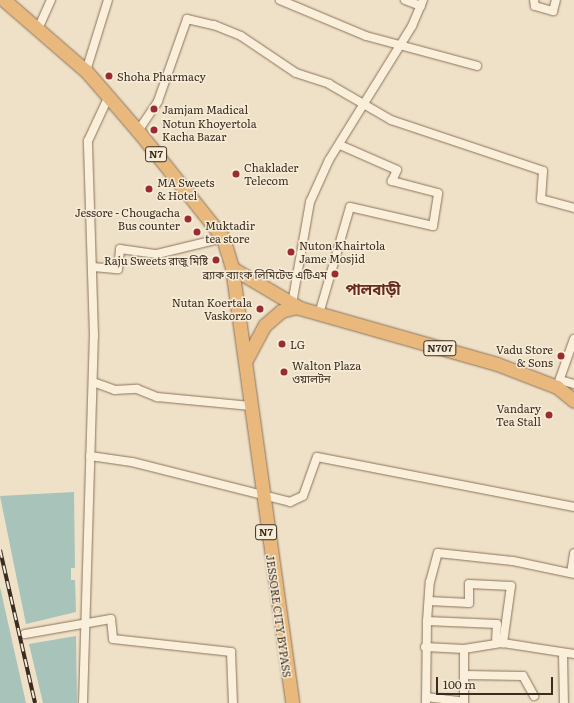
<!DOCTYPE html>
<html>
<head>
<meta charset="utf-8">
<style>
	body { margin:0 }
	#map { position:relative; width:574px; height:703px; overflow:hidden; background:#efe1c7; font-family:Literata,"Noto Sans Bengali",serif }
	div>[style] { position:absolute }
	.water>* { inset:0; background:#a8c3ba }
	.roads { filter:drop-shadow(0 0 1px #8b735c) drop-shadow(0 0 1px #8b735c) }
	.minor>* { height:8px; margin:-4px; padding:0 4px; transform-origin:4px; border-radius:4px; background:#f9efdb }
	.trunk>* { height:13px; margin:-6.5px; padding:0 6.5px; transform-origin:6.5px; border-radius:6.5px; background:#e8b87c }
	.rail>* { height:4px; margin-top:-2px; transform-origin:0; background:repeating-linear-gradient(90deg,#f6ecd7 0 8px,#3b2c20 0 16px); box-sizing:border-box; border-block:1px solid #3b2c20 }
	.dots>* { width:11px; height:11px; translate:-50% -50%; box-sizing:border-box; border:2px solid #f6ecd7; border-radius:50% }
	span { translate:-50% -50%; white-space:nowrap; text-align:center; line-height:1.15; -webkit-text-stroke:3px #f6ecd7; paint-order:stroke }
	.shield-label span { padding:1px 3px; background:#f6ecd7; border:1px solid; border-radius:3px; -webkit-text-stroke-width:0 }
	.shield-label { font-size:10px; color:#3b2c20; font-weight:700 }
	.poi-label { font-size:11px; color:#3b2c20 }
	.left { translate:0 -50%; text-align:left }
	.right { translate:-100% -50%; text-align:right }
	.street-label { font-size:11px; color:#3b2c20 }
	.district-label { font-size:15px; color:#692a1e; font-weight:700 }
	.scale { position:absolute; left:436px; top:677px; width:117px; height:18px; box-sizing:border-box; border:2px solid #3b2c20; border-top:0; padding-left:5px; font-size:12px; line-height:14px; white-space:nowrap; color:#3b2c20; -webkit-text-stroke:3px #f6ecd7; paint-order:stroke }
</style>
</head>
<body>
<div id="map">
	<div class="water">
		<i style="clip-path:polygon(74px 492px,75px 568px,71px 568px,71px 580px,75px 580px,76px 612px,26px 624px,0 496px)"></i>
		<i style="clip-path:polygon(0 587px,26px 703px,0 703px)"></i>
		<i style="clip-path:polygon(76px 636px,77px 703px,43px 703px,29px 644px)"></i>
	</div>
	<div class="roads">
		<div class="minor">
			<i style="left:280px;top:0;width:93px;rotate:22.7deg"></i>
			<i style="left:366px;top:36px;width:115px;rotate:15.1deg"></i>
			<i style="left:405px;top:0;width:17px;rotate:21deg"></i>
			<i style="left:534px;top:0;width:6px;rotate:81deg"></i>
			<i style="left:535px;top:6px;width:19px;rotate:16deg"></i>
			<i style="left:553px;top:11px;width:11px;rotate:-75deg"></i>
			<i style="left:38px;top:29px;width:32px;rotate:-66deg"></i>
			<i style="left:86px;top:71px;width:74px;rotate:-72.8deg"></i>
			<i style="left:138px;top:131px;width:36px;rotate:-56deg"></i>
			<i style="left:158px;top:101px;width:87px;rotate:-70.5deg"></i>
			<i style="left:187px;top:19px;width:28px;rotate:13deg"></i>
			<i style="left:214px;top:25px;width:29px;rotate:22deg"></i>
			<i style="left:241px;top:36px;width:66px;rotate:33.9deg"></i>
			<i style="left:296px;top:73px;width:35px;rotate:18deg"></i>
			<i style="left:329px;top:84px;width:72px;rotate:30.1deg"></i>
			<i style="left:391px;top:120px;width:160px;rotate:18.5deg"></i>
			<i style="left:543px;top:171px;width:28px;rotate:94deg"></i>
			<i style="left:541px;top:199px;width:34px;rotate:15deg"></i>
			<i style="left:93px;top:267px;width:25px;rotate:5deg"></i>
			<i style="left:118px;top:269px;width:20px;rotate:-84deg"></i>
			<i style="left:120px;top:249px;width:37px;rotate:8deg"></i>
			<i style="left:157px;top:254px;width:68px;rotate:-13.6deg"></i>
			<i style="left:292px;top:304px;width:104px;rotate:-80deg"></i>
			<i style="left:310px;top:202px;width:46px;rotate:-65.7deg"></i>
			<i style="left:329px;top:160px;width:158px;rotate:-58.2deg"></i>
			<i style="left:412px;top:26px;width:28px;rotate:-67deg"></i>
			<i style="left:319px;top:314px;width:111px;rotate:-73.8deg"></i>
			<i style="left:350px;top:207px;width:85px;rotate:12.9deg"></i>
			<i style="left:433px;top:226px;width:33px;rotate:-81deg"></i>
			<i style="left:438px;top:193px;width:48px;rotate:-165.4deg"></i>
			<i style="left:392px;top:181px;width:12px;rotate:-66deg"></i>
			<i style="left:397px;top:170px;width:62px;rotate:-156.3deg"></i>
			<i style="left:560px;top:380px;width:15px;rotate:16deg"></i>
			<i style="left:93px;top:382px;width:23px;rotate:20deg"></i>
			<i style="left:115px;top:390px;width:22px;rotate:-3deg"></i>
			<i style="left:137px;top:389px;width:22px;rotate:22deg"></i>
			<i style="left:157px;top:397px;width:94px;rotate:5.5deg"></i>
			<i style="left:557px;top:387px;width:51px;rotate:-70.5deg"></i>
			<i style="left:90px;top:456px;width:42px;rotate:8.1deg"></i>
			<i style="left:132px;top:462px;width:163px;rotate:14.2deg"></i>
			<i style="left:290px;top:502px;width:14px;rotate:-25deg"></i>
			<i style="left:303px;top:496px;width:41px;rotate:-70.3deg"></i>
			<i style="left:317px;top:457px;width:262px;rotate:11deg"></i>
			<i style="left:571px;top:573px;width:20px;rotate:-81deg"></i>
			<i style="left:429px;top:601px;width:40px;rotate:2.9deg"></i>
			<i style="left:469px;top:603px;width:19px;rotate:-90deg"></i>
			<i style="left:469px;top:584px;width:42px;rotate:2.7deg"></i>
			<i style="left:511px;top:586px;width:58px;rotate:98deg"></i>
			<i style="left:427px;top:621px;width:70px;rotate:2.5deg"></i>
			<i style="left:497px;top:624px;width:19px;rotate:93deg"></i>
			<i style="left:25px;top:634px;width:87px;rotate:-9.9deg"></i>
			<i style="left:111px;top:619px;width:20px;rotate:84deg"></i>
			<i style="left:113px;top:639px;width:119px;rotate:6.3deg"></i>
			<i style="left:231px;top:652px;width:51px;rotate:87.8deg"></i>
			<i style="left:425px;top:647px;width:39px;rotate:3deg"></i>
			<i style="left:464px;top:649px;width:39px;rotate:-9deg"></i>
			<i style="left:503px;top:643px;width:72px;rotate:8.8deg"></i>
			<i style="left:464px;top:649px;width:54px;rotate:90deg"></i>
			<i style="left:563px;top:653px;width:50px;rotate:88.9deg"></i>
			<i style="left:465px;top:675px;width:58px;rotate:1deg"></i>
			<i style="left:523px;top:676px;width:23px;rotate:61deg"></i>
			<i style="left:426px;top:697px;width:38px;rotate:7deg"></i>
			<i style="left:83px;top:703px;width:367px;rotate:-88.3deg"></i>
			<i style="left:94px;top:336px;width:195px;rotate:-91.8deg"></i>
			<i style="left:88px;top:141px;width:47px;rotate:-65.1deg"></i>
			<i style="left:426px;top:703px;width:82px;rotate:-89.3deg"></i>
			<i style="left:427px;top:621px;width:39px;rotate:-86deg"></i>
			<i style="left:430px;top:582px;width:30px;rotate:-75deg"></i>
			<i style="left:438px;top:553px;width:75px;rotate:6.1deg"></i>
			<i style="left:513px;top:561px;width:62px;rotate:12deg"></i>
		</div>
		<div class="trunk">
			<i style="left:4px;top:0;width:108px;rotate:40.9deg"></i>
			<i style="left:86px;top:71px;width:79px;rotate:49.1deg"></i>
			<i style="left:138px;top:131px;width:137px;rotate:51.5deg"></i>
			<i style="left:223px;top:238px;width:31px;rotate:73deg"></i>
			<i style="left:232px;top:268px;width:79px;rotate:30.5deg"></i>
			<i style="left:232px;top:268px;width:439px;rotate:82.1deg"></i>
			<i style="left:246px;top:360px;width:40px;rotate:-62deg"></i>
			<i style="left:265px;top:325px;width:21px;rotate:-41deg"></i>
			<i style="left:281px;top:311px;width:16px;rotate:-15deg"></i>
			<i style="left:296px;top:307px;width:209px;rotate:15.8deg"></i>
			<i style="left:497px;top:364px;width:64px;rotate:21deg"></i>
			<i style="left:557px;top:387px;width:22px;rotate:39deg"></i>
		</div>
	</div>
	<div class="rail">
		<i style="left:0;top:550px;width:157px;rotate:77.1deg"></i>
	</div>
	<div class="dots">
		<i style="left:109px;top:76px;background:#9b2b31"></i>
		<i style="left:154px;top:109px;background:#9b2b31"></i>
		<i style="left:154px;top:130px;background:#9b2b31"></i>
		<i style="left:236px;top:174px;background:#9b2b31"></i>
		<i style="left:149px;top:189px;background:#9b2b31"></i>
		<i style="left:188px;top:219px;background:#9b2b31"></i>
		<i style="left:197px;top:232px;background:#9b2b31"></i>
		<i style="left:291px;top:252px;background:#9b2b31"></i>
		<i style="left:216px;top:260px;background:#9b2b31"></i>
		<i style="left:335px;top:274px;background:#9b2b31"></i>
		<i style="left:260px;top:309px;background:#9b2b31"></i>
		<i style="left:282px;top:344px;background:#9b2b31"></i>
		<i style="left:561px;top:356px;background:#9b2b31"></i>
		<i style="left:284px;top:372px;background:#9b2b31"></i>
		<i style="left:549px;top:415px;background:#9b2b31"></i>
	</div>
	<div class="shield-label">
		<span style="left:156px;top:154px">N7</span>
		<span style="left:440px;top:348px">N707</span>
		<span style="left:266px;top:532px">N7</span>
	</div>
	<div class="poi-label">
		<span class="left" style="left:117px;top:76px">Shoha Pharmacy</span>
		<span class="left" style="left:162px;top:109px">Jamjam Madical</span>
		<span class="left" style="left:162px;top:130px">Notun Khoyertola<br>Kacha Bazar</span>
		<span class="left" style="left:244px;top:174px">Chaklader<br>Telecom</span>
		<span class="left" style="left:157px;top:189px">MA Sweets<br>&amp; Hotel</span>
		<span class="right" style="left:180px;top:219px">Jessore - Chougacha<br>Bus counter</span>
		<span class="left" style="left:205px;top:232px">Muktadir<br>tea store</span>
		<span class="left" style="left:299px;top:252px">Nuton Khairtola<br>Jame Mosjid</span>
		<span class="right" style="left:208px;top:260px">Raju Sweets রাজু মিষ্টি</span>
		<span class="right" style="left:327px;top:274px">ব্র্যাক ব্যাংক লিমিটেড এটিএম</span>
		<span class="right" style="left:252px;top:309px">Nutan Koertala<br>Vaskorzo</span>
		<span class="left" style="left:290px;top:344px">LG</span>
		<span class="right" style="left:553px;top:356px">Vadu Store<br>&amp; Sons</span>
		<span class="left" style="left:292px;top:372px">Walton Plaza<br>ওয়ালটন</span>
		<span class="right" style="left:541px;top:415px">Vandary<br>Tea Stall</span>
	</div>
	<div class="street-label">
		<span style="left:279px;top:616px;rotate:82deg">JESSORE CITY BYPASS</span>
	</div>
	<div class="district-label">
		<span style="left:373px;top:289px">পালবাড়ী</span>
	</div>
	<div class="scale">100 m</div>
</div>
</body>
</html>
